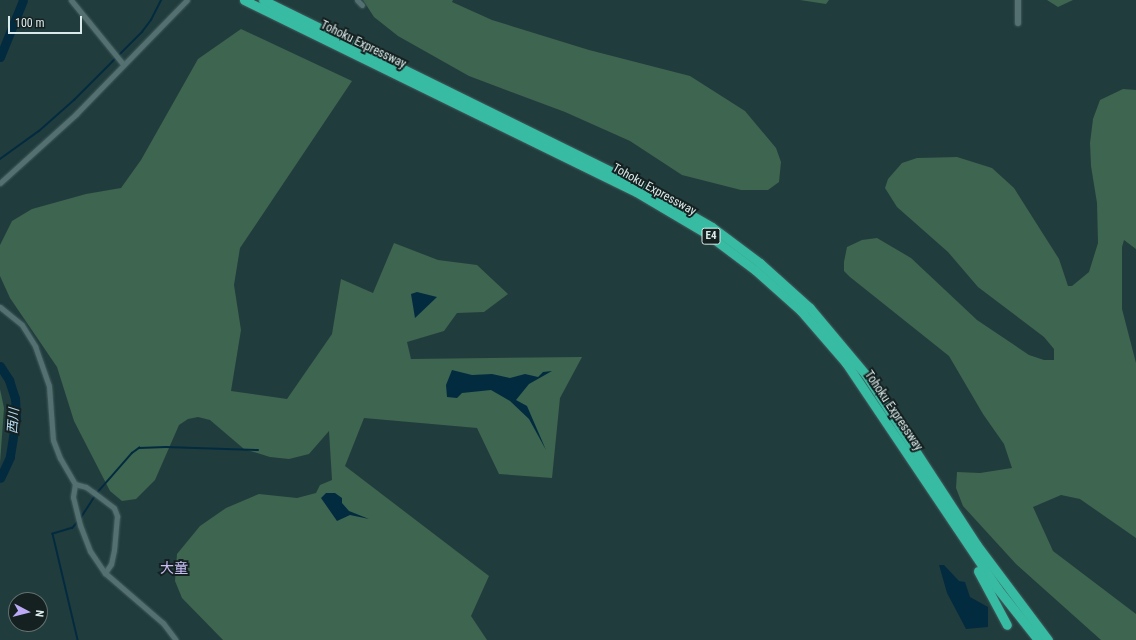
<!DOCTYPE html>
<html>
<head>
<meta charset="utf-8">
<style>
	body { margin:0 }
	#map { position:relative; width:1136px; height:640px; overflow:hidden; background:#213c3d; font-family:"Roboto Condensed","Noto Sans JP",sans-serif }
	div>[style] { position:absolute }
	.green>* { inset:0; background:#3e654f }
	.water>* { inset:0; background:#032b40 }
	.stream>* { height:1.5px; margin:-0.75px; padding:0 0.75px; transform-origin:0.75px; border-radius:0.75px; background:#032b40 }
	.river>* { height:9px; margin:-4.5px; padding:0 4.5px; transform-origin:4.5px; border-radius:4.5px; background:#032b40 }
	.roads { filter:drop-shadow(0 0 1px #425b5b) drop-shadow(0 0 1px #425b5b) }
	.minor>* { height:5px; margin:-2.5px; padding:0 2.5px; transform-origin:2.5px; border-radius:2.5px; background:#547071 }
	.tertiary>* { height:6px; margin:-3px; padding:0 3px; transform-origin:3px; border-radius:3px; background:#547071 }
	.motorway>* { height:9px; margin:-4.5px; padding:0 4.5px; transform-origin:4.5px; border-radius:4.5px; background:#38bba3 }
	span { translate:-50% -50%; white-space:nowrap; text-align:center; line-height:1.15; -webkit-text-stroke:4px #152121; paint-order:stroke }
	.shield-label span { padding:1px 3px; background:#152121; border:1px solid; border-radius:3px; -webkit-text-stroke-width:0 }
	.shield-label { font-size:11px; color:#daeaea; font-weight:700 }
	.street-label { font-size:12px; color:#daeaea }
	.water-label { font-size:13px; color:#b8dcf3; font-style:italic }
	.quarter-label { font-size:14px; color:#cbbff8 }
	.north { position:absolute; left:8px; top:592px; width:40px; height:40px; box-sizing:border-box; background:#152121; border:1px solid #647171; border-radius:50%; rotate:97deg; font-size:11px; font-weight:700; line-height:16px; text-align:center; color:#daeaea }
	.north::after { content:''; display:block; margin:auto; width:14px; height:18px; background:#bcaaf6; clip-path:polygon(50% 0,100% 100%,50% 72%,0 100%) }
	.scale { position:absolute; left:8px; top:16px; width:74px; height:18px; box-sizing:border-box; border:2px solid #daeaea; border-top:0; padding-left:5px; font-size:12px; line-height:14px; white-space:nowrap; color:#daeaea; -webkit-text-stroke:3px #152121; paint-order:stroke }
</style>
</head>
<body>
<div id="map">
	<div class="green">
		<i style="clip-path:polygon(363px 0,453px 0,452px 2px,492px 20px,589px 50px,690px 76px,745px 111px,776px 148px,781px 162px,779px 182px,768px 190px,741px 190px,682px 175px,630px 141px,565px 112px,469px 76px,398px 36px,374px 17px)"></i>
		<i style="clip-path:polygon(800px 0,829px 0,826px 4px)"></i>
		<i style="clip-path:polygon(1047px 0,1073px 0,1058px 7px)"></i>
		<i style="clip-path:polygon(241px 29px,352px 81px,240px 248px,234px 285px,241px 330px,231px 391px,287px 399px,332px 334px,341px 279px,373px 293px,394px 243px,438px 260px,477px 265px,508px 294px,484px 312px,457px 313px,444px 331px,407px 342px,411px 359px,582px 357px,560px 398px,552px 478px,499px 474px,477px 428px,364px 418px,345px 466px,489px 576px,471px 616px,487px 640px,223px 640px,182px 598px,175px 581px,177px 554px,200px 526px,226px 508px,259px 494px,297px 498px,316px 493px,320px 485px,332px 480px,329px 431px,309px 454px,289px 459px,270px 457px,244px 449px,210px 420px,198px 417px,188px 419px,179px 425px,155px 480px,136px 499px,122px 501px,110px 491px,74px 421px,57px 367px,10px 298px,0 276px,0 245px,12px 221px,32px 209px,86px 194px,121px 188px,141px 160px,198px 59px)"></i>
		<i style="clip-path:polygon(1123px 89px,1136px 90px,1136px 249px,1124px 240px,1122px 247px,1122px 309px,1136px 363px,1136px 538px,1080px 499px,1061px 495px,1033px 507px,1053px 551px,1136px 614px,1136px 640px,1101px 640px,1016px 564px,963px 506px,956px 488px,957px 472px,980px 473px,1012px 468px,1004px 444px,983px 414px,949px 356px,850px 277px,844px 271px,844px 262px,847px 247px,862px 240px,877px 238px,911px 258px,977px 320px,1029px 355px,1044px 360px,1054px 360px,1054px 349px,1044px 337px,978px 287px,948px 252px,897px 207px,885px 188px,888px 179px,902px 163px,917px 158px,957px 157px,992px 168px,1014px 188px,1059px 259px,1068px 286px,1072px 286px,1089px 272px,1098px 243px,1097px 203px,1091px 166px,1090px 143px,1093px 119px,1100px 100px)"></i>
		<i style="clip-path:polygon(0 389px,4px 408px,0 463px)"></i>
	</div>
	<div class="water">
		<i style="clip-path:polygon(417px 292px,437px 297px,415px 318px,411px 294px)"></i>
		<i style="clip-path:polygon(452px 370px,472px 375px,492px 374px,510px 378px,525px 374px,538px 377px,543px 372px,552px 371px,529px 384px,516px 400px,527px 406px,546px 450px,529px 419px,510px 401px,491px 390px,462px 393px,457px 398px,447px 397px,446px 385px)"></i>
		<i style="clip-path:polygon(326px 493px,335px 493px,342px 498px,342px 503px,349px 511px,369px 519px,350px 515px,337px 521px,321px 498px)"></i>
		<i style="clip-path:polygon(939px 565px,944px 565px,959px 581px,965px 582px,970px 597px,988px 607px,988px 627px,966px 629px,947px 593px)"></i>
	</div>
	<div class="stream">
		<i style="left:0;top:159px;width:48px;rotate:-35.7deg"></i>
		<i style="left:39px;top:131px;width:47px;rotate:-41.5deg"></i>
		<i style="left:74px;top:100px;width:96px;rotate:-45deg"></i>
		<i style="left:142px;top:32px;width:15px;rotate:-53deg"></i>
		<i style="left:151px;top:20px;width:22px;rotate:-63deg"></i>
		<i style="left:97px;top:493px;width:53px;rotate:-48.8deg"></i>
		<i style="left:132px;top:453px;width:9px;rotate:-36deg"></i>
		<i style="left:139px;top:448px;width:27px;rotate:-2deg"></i>
		<i style="left:166px;top:447px;width:92px;rotate:1.9deg"></i>
		<i style="left:80px;top:519px;width:27px;rotate:-57deg"></i>
		<i style="left:78px;top:522px;width:8px;rotate:130deg"></i>
		<i style="left:73px;top:528px;width:21px;rotate:163deg"></i>
		<i style="left:53px;top:534px;width:109px;rotate:76.7deg"></i>
	</div>
	<div class="river">
		<i style="left:0;top:57px;width:61px;rotate:-68deg"></i>
		<i style="left:0;top:366px;width:17px;rotate:57deg"></i>
		<i style="left:9px;top:380px;width:19px;rotate:72deg"></i>
		<i style="left:15px;top:398px;width:20px;rotate:87deg"></i>
		<i style="left:16px;top:418px;width:39px;rotate:99deg"></i>
		<i style="left:10px;top:457px;width:23px;rotate:115deg"></i>
	</div>
	<div class="roads">
		<div class="minor">
			<i style="left:71px;top:0;width:82px;rotate:50.9deg"></i>
			<i style="left:357px;top:0;width:7px;rotate:45deg"></i>
			<i style="left:0;top:183px;width:103px;rotate:-42.2deg"></i>
			<i style="left:76px;top:114px;width:159px;rotate:-45.8deg"></i>
			<i style="left:0;top:307px;width:28px;rotate:39deg"></i>
			<i style="left:22px;top:325px;width:25px;rotate:58deg"></i>
			<i style="left:35px;top:346px;width:42px;rotate:70.7deg"></i>
			<i style="left:49px;top:386px;width:54px;rotate:85.8deg"></i>
			<i style="left:53px;top:440px;width:19px;rotate:69deg"></i>
			<i style="left:60px;top:458px;width:30px;rotate:60deg"></i>
			<i style="left:75px;top:484px;width:13px;rotate:99deg"></i>
			<i style="left:73px;top:497px;width:29px;rotate:76deg"></i>
			<i style="left:80px;top:525px;width:28px;rotate:69deg"></i>
			<i style="left:90px;top:551px;width:27px;rotate:56deg"></i>
			<i style="left:105px;top:573px;width:77px;rotate:40.8deg"></i>
			<i style="left:163px;top:623px;width:21px;rotate:53deg"></i>
			<i style="left:75px;top:484px;width:11px;rotate:15deg"></i>
			<i style="left:86px;top:487px;width:9px;rotate:36deg"></i>
			<i style="left:93px;top:492px;width:26px;rotate:37deg"></i>
			<i style="left:114px;top:508px;width:9px;rotate:69deg"></i>
			<i style="left:117px;top:516px;width:34px;rotate:95deg"></i>
			<i style="left:114px;top:550px;width:14px;rotate:102deg"></i>
			<i style="left:111px;top:564px;width:11px;rotate:124deg"></i>
		</div>
		<div class="tertiary">
			<i style="left:1018px;top:23px;width:23px;rotate:-90deg"></i>
		</div>
		<div class="motorway">
			<i style="left:244px;top:0;width:436px;rotate:26.1deg"></i>
			<i style="left:636px;top:192px;width:82px;rotate:30.6deg"></i>
			<i style="left:707px;top:234px;width:60px;rotate:36.9deg"></i>
			<i style="left:755px;top:270px;width:62px;rotate:41.7deg"></i>
			<i style="left:801px;top:311px;width:69px;rotate:49.1deg"></i>
			<i style="left:846px;top:363px;width:271px;rotate:56.1deg"></i>
			<i style="left:997px;top:588px;width:66px;rotate:51.7deg"></i>
			<i style="left:263px;top:0;width:419px;rotate:26.2deg"></i>
			<i style="left:639px;top:185px;width:84px;rotate:29.9deg"></i>
			<i style="left:712px;top:227px;width:60px;rotate:36.9deg"></i>
			<i style="left:760px;top:263px;width:67px;rotate:42deg"></i>
			<i style="left:810px;top:308px;width:87px;rotate:50.1deg"></i>
			<i style="left:866px;top:375px;width:202px;rotate:56.9deg"></i>
			<i style="left:976px;top:544px;width:120px;rotate:53.1deg"></i>
			<i style="left:978px;top:571px;width:61px;rotate:61.8deg"></i>
		</div>
	</div>
	<div class="shield-label">
		<span style="left:711px;top:236px">E4</span>
	</div>
	<div class="street-label">
		<span style="left:363px;top:45px;rotate:26deg">Tohoku Expressway</span>
		<span style="left:654px;top:190px;rotate:29deg">Tohoku Expressway</span>
		<span style="left:893px;top:411px;rotate:56deg">Tohoku Expressway</span>
	</div>
	<div class="water-label">
		<span style="left:14px;top:421px;rotate:-86deg">西川</span>
	</div>
	<div class="quarter-label">
		<span style="left:174px;top:568px">大童</span>
	</div>
	<div class="north">N</div>
	<div class="scale">100 m</div>
</div>
</body>
</html>
